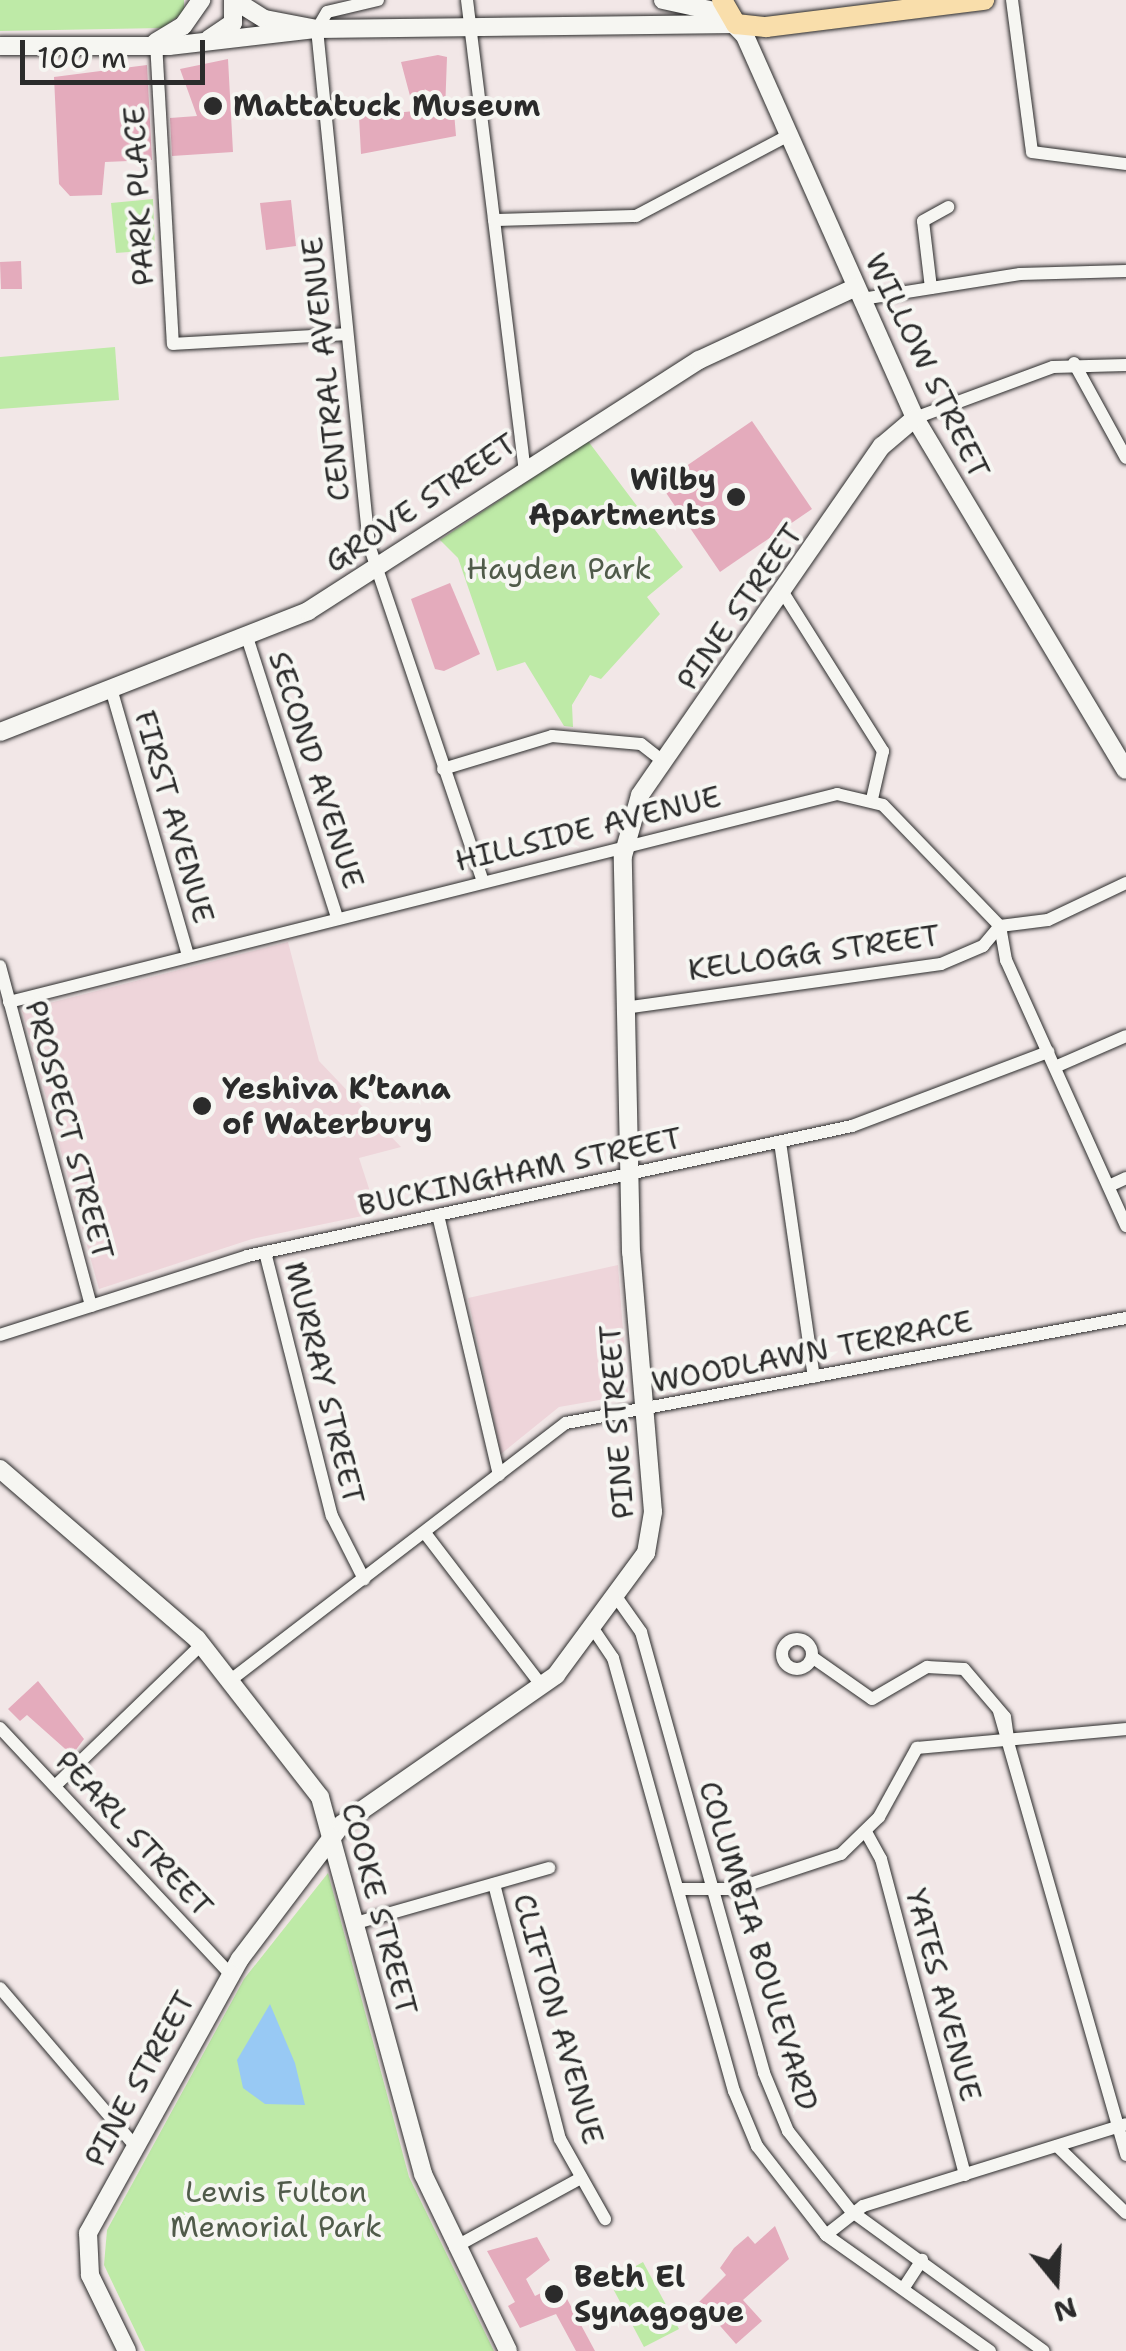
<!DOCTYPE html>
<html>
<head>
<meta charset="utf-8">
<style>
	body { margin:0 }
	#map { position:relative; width:1126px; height:2351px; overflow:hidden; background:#f2e7e7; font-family:"Shantell Sans",sans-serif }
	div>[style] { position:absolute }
	.built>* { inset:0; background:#eed5da }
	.green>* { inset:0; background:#beeaa7 }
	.water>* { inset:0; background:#98c9f4 }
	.building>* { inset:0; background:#e4abbc }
	.roads { filter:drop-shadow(0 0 2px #2b2b2b) drop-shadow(0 0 2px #2b2b2b) }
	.street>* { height:12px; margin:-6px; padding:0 6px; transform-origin:6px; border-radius:6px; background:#f6f6f2 }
	.street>.ring { margin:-6px; padding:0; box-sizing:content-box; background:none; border:12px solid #f6f6f2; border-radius:50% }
	.secondary>* { height:18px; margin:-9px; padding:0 9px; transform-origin:9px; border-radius:9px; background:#f6f6f2 }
	.primary>* { height:20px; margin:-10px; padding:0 10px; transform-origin:10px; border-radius:10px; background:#f9deab }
	.dots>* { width:28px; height:28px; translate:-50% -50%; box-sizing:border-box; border:5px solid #f6f6f2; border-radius:50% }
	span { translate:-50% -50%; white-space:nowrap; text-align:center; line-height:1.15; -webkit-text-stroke:8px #f6f6f2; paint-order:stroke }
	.poi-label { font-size:30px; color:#2b2b2b; font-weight:700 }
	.left { translate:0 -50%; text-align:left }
	.right { translate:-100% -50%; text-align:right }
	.street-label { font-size:30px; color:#2b2b2b }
	.park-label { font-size:30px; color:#505b4a }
	.north { position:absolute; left:1006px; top:2231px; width:100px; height:100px; -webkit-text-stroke:8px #f6f6f2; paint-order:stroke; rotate:162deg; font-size:28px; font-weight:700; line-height:40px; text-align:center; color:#2b2b2b }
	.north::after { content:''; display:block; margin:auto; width:35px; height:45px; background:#2b2b2b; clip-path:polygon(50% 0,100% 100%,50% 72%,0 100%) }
	.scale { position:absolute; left:20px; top:40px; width:185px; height:45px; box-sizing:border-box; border:5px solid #2b2b2b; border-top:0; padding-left:12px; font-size:30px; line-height:35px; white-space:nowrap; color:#2b2b2b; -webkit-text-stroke:8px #f6f6f2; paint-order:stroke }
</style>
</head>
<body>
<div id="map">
	<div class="built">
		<i style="clip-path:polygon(288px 942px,319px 1061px,401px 1147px,359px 1158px,377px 1213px,252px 1239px,99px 1289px,22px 1010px)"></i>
		<i style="clip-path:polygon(618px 1265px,628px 1395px,559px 1407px,501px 1454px,468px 1298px)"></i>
	</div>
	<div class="green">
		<i style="clip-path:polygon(0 0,184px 0,184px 12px,162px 28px,0 31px)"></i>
		<i style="clip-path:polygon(153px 199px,155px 250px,116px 253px,111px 203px)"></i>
		<i style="clip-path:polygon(115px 347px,119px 400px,0 409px,0 357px)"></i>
		<i style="clip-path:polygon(588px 441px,683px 567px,647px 597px,660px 614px,601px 679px,590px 675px,572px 705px,573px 727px,564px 726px,525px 662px,497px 671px,458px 558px,440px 540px)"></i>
		<i style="clip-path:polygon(328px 1873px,409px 2177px,494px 2351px,145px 2351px,104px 2265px,107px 2230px,244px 1979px)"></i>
		<i style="clip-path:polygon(643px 2262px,679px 2329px,644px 2347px,609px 2281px)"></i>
	</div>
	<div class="water">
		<i style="clip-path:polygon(270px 2004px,295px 2063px,305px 2105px,265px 2104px,243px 2088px,237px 2060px)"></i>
	</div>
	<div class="building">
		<i style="clip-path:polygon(438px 55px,447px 57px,445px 112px,454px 112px,456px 136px,361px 154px,359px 117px,414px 111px,401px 62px)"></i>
		<i style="clip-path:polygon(228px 59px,233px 152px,172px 156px,170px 118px,197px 116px,180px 69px)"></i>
		<i style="clip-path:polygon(147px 65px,152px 160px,105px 162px,102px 195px,70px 196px,59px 184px,54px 77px)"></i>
		<i style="clip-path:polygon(291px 200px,296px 246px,266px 250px,260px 203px)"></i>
		<i style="clip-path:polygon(21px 261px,22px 289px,1px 289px,0 262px)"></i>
		<i style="clip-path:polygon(752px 421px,812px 509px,720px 572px,660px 484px)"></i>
		<i style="clip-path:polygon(450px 583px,480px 654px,444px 671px,435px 669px,411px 599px)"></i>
		<i style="clip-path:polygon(38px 1681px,84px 1739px,72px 1755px,27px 1715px,20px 1721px,8px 1709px)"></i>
		<i style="clip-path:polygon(775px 2226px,789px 2259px,743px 2300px,762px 2321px,736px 2344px,699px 2302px,726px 2275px,720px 2268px,734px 2248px,748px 2236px,755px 2244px)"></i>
		<i style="clip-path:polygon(537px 2237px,550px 2260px,526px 2279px,535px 2296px,559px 2284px,595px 2351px,576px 2351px,556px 2314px,520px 2328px,508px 2306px,515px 2302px,487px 2251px)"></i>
	</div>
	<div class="roads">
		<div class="street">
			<i style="left:378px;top:0;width:52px;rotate:166.8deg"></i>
			<i style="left:327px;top:12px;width:20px;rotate:120deg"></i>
			<i style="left:317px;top:29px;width:519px;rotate:84.25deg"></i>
			<i style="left:369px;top:545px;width:355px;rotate:71.3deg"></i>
			<i style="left:467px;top:0;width:470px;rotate:83deg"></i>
			<i style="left:1012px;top:0;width:153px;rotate:82.5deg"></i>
			<i style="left:1032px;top:152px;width:95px;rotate:7.3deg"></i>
			<i style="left:156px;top:42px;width:302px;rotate:86.8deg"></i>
			<i style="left:173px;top:344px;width:174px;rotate:-3.3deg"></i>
			<i style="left:494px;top:220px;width:142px;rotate:-1.6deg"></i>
			<i style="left:636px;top:216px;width:173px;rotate:-27.9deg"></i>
			<i style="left:931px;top:288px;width:67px;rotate:-96.8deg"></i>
			<i style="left:923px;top:221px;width:29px;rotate:-29deg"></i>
			<i style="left:862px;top:299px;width:160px;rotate:-9deg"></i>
			<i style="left:1020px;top:274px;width:106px;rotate:-1.6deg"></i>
			<i style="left:1074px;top:363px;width:108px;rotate:61.3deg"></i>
			<i style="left:915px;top:418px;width:147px;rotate:-20.3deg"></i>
			<i style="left:1053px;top:367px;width:73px;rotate:-1.6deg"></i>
			<i style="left:784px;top:594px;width:186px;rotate:57.8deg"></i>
			<i style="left:883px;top:751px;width:49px;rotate:102.9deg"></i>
			<i style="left:247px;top:637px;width:295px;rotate:72.2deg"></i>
			<i style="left:112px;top:692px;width:275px;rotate:73.9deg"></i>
			<i style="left:443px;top:769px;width:114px;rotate:-16.8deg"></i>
			<i style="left:552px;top:736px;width:89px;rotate:5.1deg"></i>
			<i style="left:641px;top:744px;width:29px;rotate:38deg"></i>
			<i style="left:1000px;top:926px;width:35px;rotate:80deg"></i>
			<i style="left:1006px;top:960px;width:292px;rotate:65.7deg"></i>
			<i style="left:0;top:966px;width:352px;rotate:75deg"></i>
			<i style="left:9px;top:1002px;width:854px;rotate:-14.1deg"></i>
			<i style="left:837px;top:794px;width:47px;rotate:13.4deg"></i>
			<i style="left:883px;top:805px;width:168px;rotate:46deg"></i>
			<i style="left:1000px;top:926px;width:48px;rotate:-7.1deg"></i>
			<i style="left:1048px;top:920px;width:86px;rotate:-25.4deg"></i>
			<i style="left:624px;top:1008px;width:320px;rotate:-7.9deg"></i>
			<i style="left:941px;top:964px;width:46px;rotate:-23.2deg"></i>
			<i style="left:983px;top:946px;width:26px;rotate:-50deg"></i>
			<i style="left:1055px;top:1067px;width:77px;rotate:-23.6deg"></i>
			<i style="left:780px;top:1142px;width:237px;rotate:81.8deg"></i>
			<i style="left:1109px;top:1186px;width:19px;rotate:-25deg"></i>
			<i style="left:438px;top:1215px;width:267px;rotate:76.8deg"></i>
			<i style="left:265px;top:1252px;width:272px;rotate:75.8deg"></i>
			<i style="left:332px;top:1516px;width:71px;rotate:63.1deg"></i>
			<i style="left:0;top:1335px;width:259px;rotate:-17.7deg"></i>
			<i style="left:247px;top:1256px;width:619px;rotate:-12.13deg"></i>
			<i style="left:852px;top:1126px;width:210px;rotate:-20.7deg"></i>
			<i style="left:425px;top:1533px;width:193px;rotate:52.6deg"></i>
			<i style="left:617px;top:1598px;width:42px;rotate:54.8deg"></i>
			<i style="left:641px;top:1632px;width:458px;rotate:74.4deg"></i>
			<i style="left:764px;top:2073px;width:63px;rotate:67.5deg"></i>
			<i style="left:788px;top:2131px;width:102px;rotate:51.8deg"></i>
			<i style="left:851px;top:2211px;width:238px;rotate:36deg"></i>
			<i style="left:594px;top:1630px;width:34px;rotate:56deg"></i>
			<i style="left:613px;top:1658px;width:450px;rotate:74.4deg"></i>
			<i style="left:734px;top:2091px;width:60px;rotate:67.3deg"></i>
			<i style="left:757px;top:2146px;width:113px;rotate:52.2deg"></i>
			<i style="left:826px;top:2235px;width:201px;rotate:35.3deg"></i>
			<i class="ring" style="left:782px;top:1639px;width:18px;height:18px"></i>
			<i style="left:812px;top:1657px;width:73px;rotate:35deg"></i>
			<i style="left:872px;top:1699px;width:64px;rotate:-30.2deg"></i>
			<i style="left:927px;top:1667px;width:37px;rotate:3deg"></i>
			<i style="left:964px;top:1669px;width:63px;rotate:49.5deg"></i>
			<i style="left:1005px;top:1717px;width:22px;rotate:82deg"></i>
			<i style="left:232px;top:1679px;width:421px;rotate:-37.5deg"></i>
			<i style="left:566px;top:1423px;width:570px;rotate:-10.62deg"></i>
			<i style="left:999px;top:1711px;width:462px;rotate:74deg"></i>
			<i style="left:0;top:1728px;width:337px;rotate:46.9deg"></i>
			<i style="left:55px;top:1786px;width:204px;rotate:-44deg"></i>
			<i style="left:866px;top:1832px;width:31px;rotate:61deg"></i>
			<i style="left:881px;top:1859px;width:327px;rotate:75.1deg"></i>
			<i style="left:494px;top:1884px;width:263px;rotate:75.5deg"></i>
			<i style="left:560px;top:2139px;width:92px;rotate:60.6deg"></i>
			<i style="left:678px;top:1889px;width:57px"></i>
			<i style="left:735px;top:1889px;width:112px;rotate:-18.3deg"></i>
			<i style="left:841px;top:1854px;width:53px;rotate:-44.2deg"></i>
			<i style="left:879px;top:1817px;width:79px;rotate:-61.2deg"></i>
			<i style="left:917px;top:1748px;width:210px;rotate:-5.2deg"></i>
			<i style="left:356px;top:1923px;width:201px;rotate:-15.9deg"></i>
			<i style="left:0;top:1988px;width:208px;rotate:49.5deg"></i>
			<i style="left:1057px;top:2146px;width:96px;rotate:44.2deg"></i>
			<i style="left:826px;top:2235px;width:47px;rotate:-38.1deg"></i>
			<i style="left:863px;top:2206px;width:275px;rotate:-17.3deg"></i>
			<i style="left:455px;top:2247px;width:144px;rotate:-28.7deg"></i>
			<i style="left:903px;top:2289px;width:35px;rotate:-57deg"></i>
		</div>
		<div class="secondary">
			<i style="left:234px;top:0;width:36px;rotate:32deg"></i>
			<i style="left:265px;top:19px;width:53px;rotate:10.9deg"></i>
			<i style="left:317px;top:29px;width:419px;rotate:-0.7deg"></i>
			<i style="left:663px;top:0;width:61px;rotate:12.2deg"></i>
			<i style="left:723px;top:13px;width:32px;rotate:46deg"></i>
			<i style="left:745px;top:36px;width:418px;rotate:66deg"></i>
			<i style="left:915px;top:418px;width:410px;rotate:59.1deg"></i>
			<i style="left:209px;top:39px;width:29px;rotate:-34deg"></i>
			<i style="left:233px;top:23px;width:23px;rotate:-90deg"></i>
			<i style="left:156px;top:42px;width:31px;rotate:-31deg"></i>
			<i style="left:183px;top:26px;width:32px;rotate:-55deg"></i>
			<i style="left:0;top:46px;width:169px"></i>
			<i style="left:169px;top:46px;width:149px;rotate:-6.6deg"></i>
			<i style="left:0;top:732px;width:331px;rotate:-21.4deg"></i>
			<i style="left:308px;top:611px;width:465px;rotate:-32.7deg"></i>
			<i style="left:699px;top:360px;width:173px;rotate:-24.9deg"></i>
			<i style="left:0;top:1469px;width:260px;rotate:40.8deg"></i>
			<i style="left:197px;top:1639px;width:200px;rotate:52.1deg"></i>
			<i style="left:320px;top:1797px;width:391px;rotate:74.7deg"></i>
			<i style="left:423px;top:2174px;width:196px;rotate:64.3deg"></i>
			<i style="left:127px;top:2351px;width:85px;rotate:-116deg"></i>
			<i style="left:90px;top:2275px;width:42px;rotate:-92.7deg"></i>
			<i style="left:88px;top:2233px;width:313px;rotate:-61deg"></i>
			<i style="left:240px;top:1959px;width:169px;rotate:-52.9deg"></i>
			<i style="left:342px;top:1824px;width:261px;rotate:-34.8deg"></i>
			<i style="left:556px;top:1675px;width:152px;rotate:-53.6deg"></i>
			<i style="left:646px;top:1553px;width:42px;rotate:-80.3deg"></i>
			<i style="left:653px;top:1512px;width:261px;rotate:-94.8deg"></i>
			<i style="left:631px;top:1252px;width:396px;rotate:-91.2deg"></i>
			<i style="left:623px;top:856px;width:63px;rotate:-74.4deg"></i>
			<i style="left:640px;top:795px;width:425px;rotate:-55.3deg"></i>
			<i style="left:882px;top:446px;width:43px;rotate:-40.3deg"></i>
		</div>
		<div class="primary">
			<i style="left:722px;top:0;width:28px;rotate:60deg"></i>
			<i style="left:736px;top:24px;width:30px;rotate:6deg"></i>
			<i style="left:766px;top:27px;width:220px;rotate:-7.1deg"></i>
		</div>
	</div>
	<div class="dots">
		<i style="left:213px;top:106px;background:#2b2b2b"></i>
		<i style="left:736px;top:497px;background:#2b2b2b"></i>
		<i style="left:202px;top:1106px;background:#2b2b2b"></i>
		<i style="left:554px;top:2294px;background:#2b2b2b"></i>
	</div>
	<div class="poi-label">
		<span class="left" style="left:233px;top:106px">Mattatuck Museum</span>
		<span class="right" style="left:716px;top:497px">Wilby<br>Apartments</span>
		<span class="left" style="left:222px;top:1106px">Yeshiva K’tana<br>of Waterbury</span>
		<span class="left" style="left:574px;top:2294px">Beth El<br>Synagogue</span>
	</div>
	<div class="street-label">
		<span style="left:139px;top:196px;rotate:-93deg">PARK PLACE</span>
		<span style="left:927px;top:366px;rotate:64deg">WILLOW STREET</span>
		<span style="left:326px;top:369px;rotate:-96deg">CENTRAL AVENUE</span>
		<span style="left:421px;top:503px;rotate:-34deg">GROVE STREET</span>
		<span style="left:740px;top:607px;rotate:-55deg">PINE STREET</span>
		<span style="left:316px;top:770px;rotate:72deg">SECOND AVENUE</span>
		<span style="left:174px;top:817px;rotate:74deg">FIRST AVENUE</span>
		<span style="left:588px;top:829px;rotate:-14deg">HILLSIDE AVENUE</span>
		<span style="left:814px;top:953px;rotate:-8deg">KELLOGG STREET</span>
		<span style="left:69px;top:1130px;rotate:75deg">PROSPECT STREET</span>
		<span style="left:520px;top:1172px;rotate:-12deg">BUCKINGHAM STREET</span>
		<span style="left:812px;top:1352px;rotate:-11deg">WOODLAWN TERRACE</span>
		<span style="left:324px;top:1383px;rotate:76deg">MURRAY STREET</span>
		<span style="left:617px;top:1422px;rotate:-94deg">PINE STREET</span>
		<span style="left:134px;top:1834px;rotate:47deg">PEARL STREET</span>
		<span style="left:379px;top:1909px;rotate:75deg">COOKE STREET</span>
		<span style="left:758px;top:1946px;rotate:73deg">COLUMBIA BOULEVARD</span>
		<span style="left:943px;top:1995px;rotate:75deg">YATES AVENUE</span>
		<span style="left:558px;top:2019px;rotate:74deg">CLIFTON AVENUE</span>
		<span style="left:140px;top:2079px;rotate:-61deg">PINE STREET</span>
	</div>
	<div class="park-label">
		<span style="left:559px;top:569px">Hayden Park</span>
		<span style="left:276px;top:2209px">Lewis Fulton<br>Memorial Park</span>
	</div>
	<div class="north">N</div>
	<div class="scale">100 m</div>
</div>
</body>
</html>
